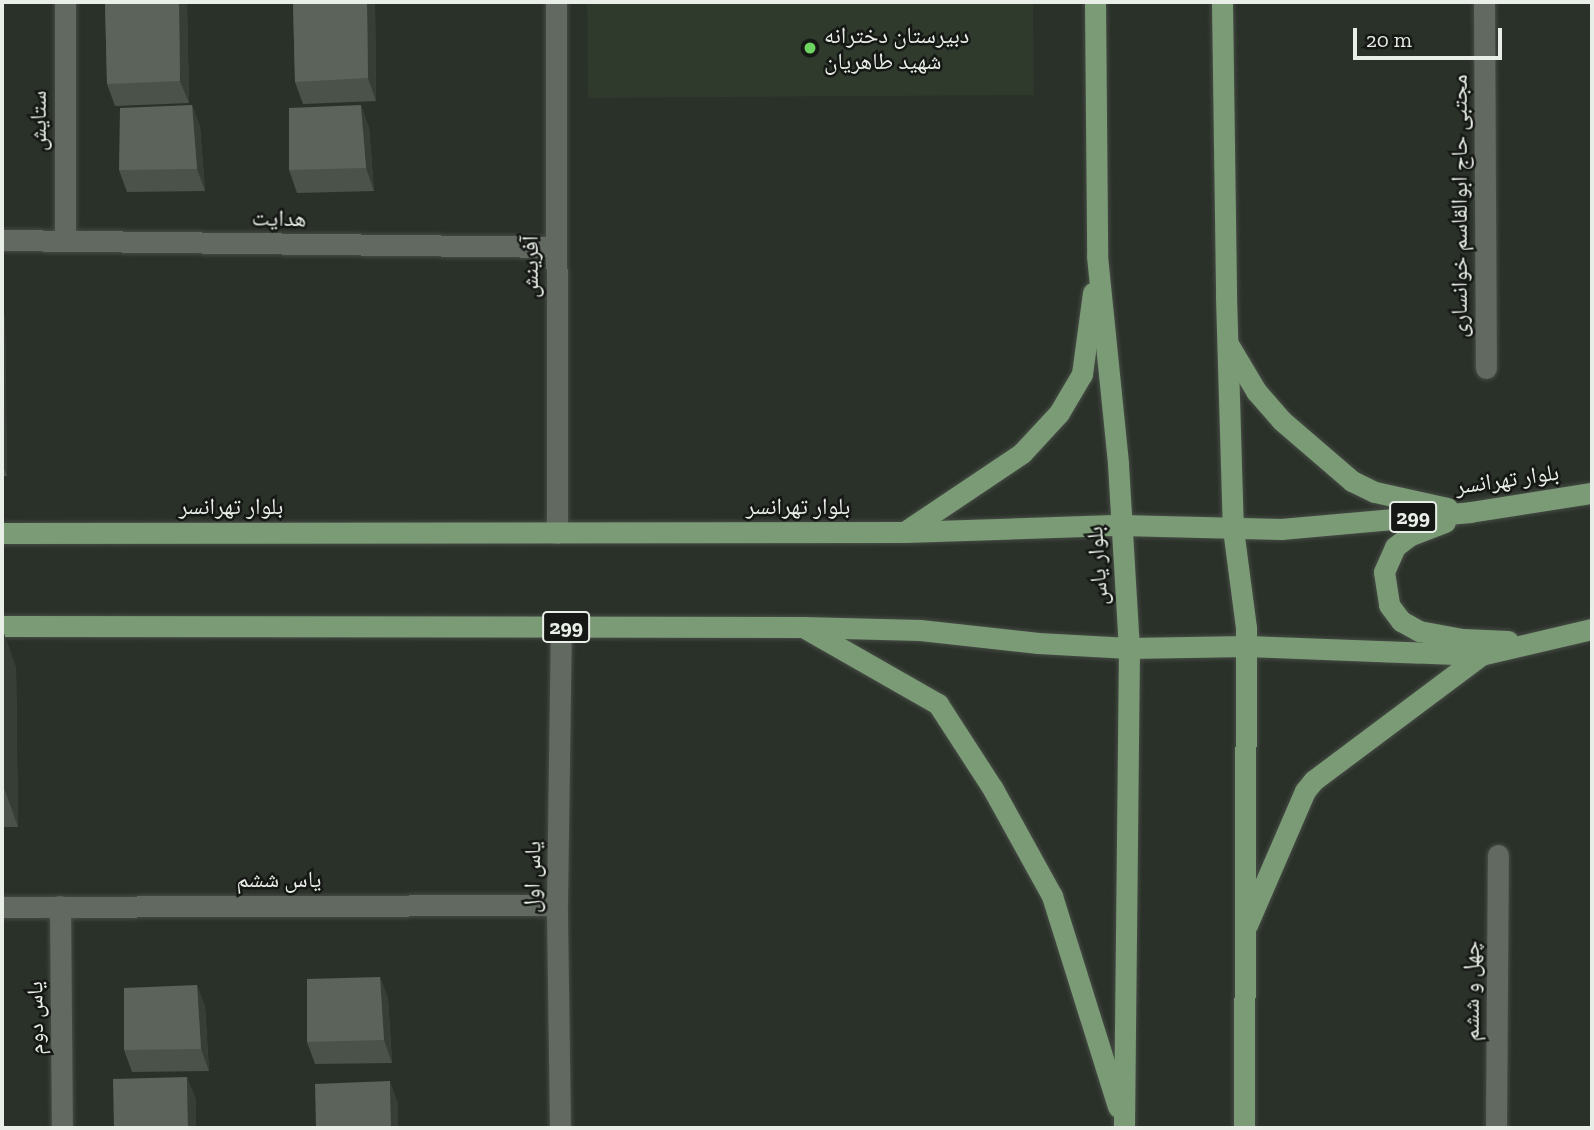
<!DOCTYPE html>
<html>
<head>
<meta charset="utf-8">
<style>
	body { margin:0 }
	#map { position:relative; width:1594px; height:1130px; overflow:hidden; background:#2a3129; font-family:"Zilla Slab","Noto Naskh Arabic",serif }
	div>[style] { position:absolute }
	.built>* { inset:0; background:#2f3a2d }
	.roads { filter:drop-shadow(0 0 2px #464c45) drop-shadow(0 0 2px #464c45) }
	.minor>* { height:21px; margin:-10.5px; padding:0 10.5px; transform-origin:10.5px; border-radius:10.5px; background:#616960 }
	.major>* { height:21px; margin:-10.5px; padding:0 10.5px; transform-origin:10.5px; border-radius:10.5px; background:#7b9b76 }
	.wall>* { inset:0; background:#4a5249 }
	.shaded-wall>* { inset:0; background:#363e35 }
	.building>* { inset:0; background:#5b635a }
	.dots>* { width:19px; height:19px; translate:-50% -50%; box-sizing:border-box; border:4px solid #151814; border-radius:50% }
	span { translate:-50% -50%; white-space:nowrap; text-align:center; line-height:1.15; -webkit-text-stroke:5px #151814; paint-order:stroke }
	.shield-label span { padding:2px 5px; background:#151814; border:2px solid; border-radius:5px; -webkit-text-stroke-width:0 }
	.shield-label { font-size:21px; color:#e9eee8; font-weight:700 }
	.poi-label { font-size:23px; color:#e9eee8 }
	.left { translate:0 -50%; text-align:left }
	.street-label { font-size:23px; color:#e9eee8 }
	.frame { position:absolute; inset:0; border:4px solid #e9eee8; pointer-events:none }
	.scale { position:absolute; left:1353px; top:28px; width:149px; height:32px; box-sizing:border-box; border:4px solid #e9eee8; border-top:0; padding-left:9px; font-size:21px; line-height:24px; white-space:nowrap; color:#e9eee8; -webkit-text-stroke:5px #151814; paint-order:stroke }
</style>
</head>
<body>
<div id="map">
	<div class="built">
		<i style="clip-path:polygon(587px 2px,1033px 2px,1034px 95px,588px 98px)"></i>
	</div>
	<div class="roads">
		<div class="minor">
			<i style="left:65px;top:2px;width:239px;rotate:90deg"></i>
			<i style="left:556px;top:2px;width:531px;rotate:89.89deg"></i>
			<i style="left:1484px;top:2px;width:366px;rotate:89.7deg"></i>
			<i style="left:2px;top:240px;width:554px;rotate:0.72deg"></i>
			<i style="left:60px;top:906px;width:222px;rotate:89.5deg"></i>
			<i style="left:2px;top:907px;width:555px;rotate:-0.21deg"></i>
			<i style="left:560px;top:1128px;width:223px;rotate:-90.8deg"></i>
			<i style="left:557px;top:905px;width:278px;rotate:-89.2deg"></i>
			<i style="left:1496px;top:1128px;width:273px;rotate:-89.6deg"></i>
		</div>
		<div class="major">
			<i style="left:1095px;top:2px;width:254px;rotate:89.5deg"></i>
			<i style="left:1097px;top:256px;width:209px;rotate:84.2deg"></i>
			<i style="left:1118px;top:464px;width:184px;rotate:86.6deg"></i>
			<i style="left:1129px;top:648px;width:480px;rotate:90.6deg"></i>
			<i style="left:1222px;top:2px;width:295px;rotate:89.2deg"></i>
			<i style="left:1226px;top:297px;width:232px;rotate:88.3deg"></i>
			<i style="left:1233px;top:529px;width:100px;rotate:82.5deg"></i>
			<i style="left:1246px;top:628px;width:500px;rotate:90.23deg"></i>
			<i style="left:1228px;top:344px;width:55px;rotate:59.2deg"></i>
			<i style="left:1256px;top:391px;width:38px;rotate:49deg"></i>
			<i style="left:1281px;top:420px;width:94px;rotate:40.7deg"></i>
			<i style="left:1352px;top:481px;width:25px;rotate:26deg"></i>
			<i style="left:1375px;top:492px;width:74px;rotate:12.5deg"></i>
			<i style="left:1445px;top:522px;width:39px;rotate:159deg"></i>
			<i style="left:1409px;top:536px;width:18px;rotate:142deg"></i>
			<i style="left:1395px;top:547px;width:27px;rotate:114deg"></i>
			<i style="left:1384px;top:572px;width:33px;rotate:81deg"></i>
			<i style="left:1389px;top:605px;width:20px;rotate:53deg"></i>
			<i style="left:1401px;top:621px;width:21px;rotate:29deg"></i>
			<i style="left:1419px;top:631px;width:44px;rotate:10.5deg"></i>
			<i style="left:1462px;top:639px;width:46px;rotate:2.5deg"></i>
			<i style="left:906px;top:531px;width:140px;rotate:-33.9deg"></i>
			<i style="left:1022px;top:453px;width:54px;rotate:-47.2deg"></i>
			<i style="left:1059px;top:413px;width:45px;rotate:-59.5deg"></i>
			<i style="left:1082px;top:374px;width:82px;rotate:-82.3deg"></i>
			<i style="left:2px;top:533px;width:903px;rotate:-0.06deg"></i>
			<i style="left:905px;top:532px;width:216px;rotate:-1.9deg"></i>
			<i style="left:1121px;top:525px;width:160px;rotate:1.4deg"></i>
			<i style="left:1281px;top:529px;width:190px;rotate:-5.1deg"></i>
			<i style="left:1470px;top:512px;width:123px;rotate:-8.9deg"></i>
			<i style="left:2px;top:626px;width:801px;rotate:0.07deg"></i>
			<i style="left:803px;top:627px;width:117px;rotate:1.5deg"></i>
			<i style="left:920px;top:630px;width:119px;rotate:6.3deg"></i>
			<i style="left:1038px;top:643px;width:91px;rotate:3.1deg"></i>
			<i style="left:1129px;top:648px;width:118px;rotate:-1deg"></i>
			<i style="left:1247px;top:646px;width:234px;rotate:2.2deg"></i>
			<i style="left:805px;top:628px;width:153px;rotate:29.7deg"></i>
			<i style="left:938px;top:704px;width:101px;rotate:57.1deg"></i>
			<i style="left:993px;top:789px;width:122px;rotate:61.1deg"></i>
			<i style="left:1052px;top:896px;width:221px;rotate:72.6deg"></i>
			<i style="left:1247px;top:925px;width:146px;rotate:-66.6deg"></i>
			<i style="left:1305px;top:791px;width:14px;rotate:-51deg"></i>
			<i style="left:1314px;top:780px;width:209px;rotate:-36.8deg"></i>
			<i style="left:1481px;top:655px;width:114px;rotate:-13.2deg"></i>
		</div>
	</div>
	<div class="wall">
		<i style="clip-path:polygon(105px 2px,187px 2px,189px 103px,115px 106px,107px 84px)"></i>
		<i style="clip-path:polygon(293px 2px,375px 2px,376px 101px,303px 104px,295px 82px)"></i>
		<i style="clip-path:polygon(192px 105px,200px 127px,205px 191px,127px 192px,119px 170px)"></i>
		<i style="clip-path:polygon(369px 127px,374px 191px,297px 193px,289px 170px)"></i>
		<i style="clip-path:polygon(2px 309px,5px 318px,7px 476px,2px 476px)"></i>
		<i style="clip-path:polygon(2px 628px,16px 668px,18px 827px,2px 827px)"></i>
		<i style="clip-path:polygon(380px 977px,388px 999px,392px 1063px,315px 1064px,307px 1042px)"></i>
		<i style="clip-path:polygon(197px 985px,205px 1007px,209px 1071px,132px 1072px,124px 1050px)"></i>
	</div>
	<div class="shaded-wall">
		<i style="clip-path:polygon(179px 2px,187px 2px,189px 103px,180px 81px)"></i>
		<i style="clip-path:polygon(367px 2px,375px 2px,376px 101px,368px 78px)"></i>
		<i style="clip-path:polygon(192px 105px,200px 127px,205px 191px,197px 169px)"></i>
		<i style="clip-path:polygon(361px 105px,369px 127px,374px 191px,366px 168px)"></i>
		<i style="clip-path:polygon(2px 309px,5px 318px,7px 476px,2px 463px)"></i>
		<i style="clip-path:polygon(2px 628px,16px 668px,18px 827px,2px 782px)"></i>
		<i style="clip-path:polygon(380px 977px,388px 999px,392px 1063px,384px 1040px)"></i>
		<i style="clip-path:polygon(197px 985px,205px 1007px,209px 1071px,201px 1049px)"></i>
		<i style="clip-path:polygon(187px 1077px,196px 1099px,196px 1128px,188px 1128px)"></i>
		<i style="clip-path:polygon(390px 1081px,398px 1103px,398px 1128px,391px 1128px)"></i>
	</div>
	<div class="building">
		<i style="clip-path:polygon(105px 2px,179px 2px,180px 81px,107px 84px)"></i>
		<i style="clip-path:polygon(293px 2px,367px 2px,368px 78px,295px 82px)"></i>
		<i style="clip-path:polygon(192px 105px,197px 169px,119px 170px,120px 108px)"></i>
		<i style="clip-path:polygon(361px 105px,366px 168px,289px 170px,289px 108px)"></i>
		<i style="clip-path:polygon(380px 977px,384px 1040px,307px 1042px,307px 979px)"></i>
		<i style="clip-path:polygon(197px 985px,201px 1049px,124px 1050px,124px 988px)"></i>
		<i style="clip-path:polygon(187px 1077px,188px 1128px,114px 1128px,113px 1079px)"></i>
		<i style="clip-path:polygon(390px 1081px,391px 1128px,316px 1128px,315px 1084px)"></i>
	</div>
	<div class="dots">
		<i style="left:810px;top:48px;background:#6dd361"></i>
	</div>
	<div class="shield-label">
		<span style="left:1413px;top:517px">299</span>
		<span style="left:566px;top:627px">299</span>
	</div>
	<div class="poi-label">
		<span class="left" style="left:824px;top:48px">دبیرستان دخترانه<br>شهید طاهریان</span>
	</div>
	<div class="street-label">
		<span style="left:38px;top:121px;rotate:-90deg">ستایش</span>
		<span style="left:1459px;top:206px;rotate:-90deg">مجتبی حاج ابوالقاسم خوانساری</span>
		<span style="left:279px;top:218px;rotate:1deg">هدایت</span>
		<span style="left:530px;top:267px;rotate:-90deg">آفرینش</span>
		<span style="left:1507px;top:479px;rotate:-8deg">بلوار تهرانسر</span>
		<span style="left:231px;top:506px">بلوار تهرانسر</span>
		<span style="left:798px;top:506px">بلوار تهرانسر</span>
		<span style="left:1097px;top:566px;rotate:-94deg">بلوار یاس</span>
		<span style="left:532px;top:877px;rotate:-89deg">یاس اول</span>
		<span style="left:279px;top:879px">یاس ششم</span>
		<span style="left:1471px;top:991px;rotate:-90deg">چهل و ششم</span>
		<span style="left:35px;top:1018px;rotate:-91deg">یاس دوم</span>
	</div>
	<div class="frame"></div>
	<div class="scale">20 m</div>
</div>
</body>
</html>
